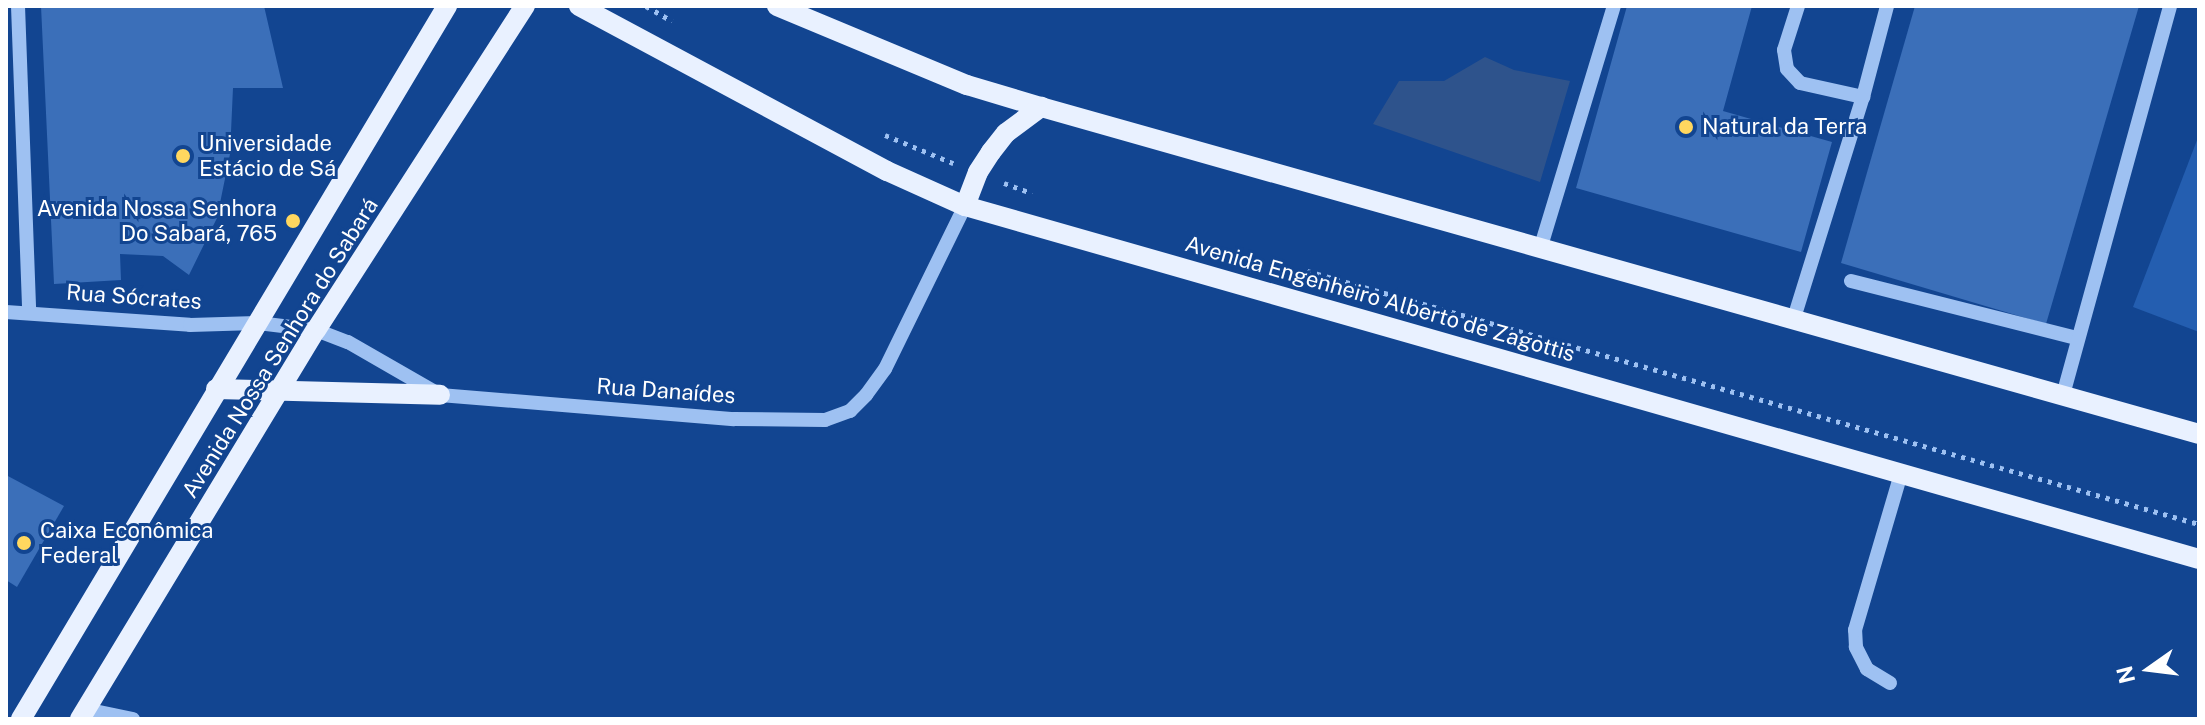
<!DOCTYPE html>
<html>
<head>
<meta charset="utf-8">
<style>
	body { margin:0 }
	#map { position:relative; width:2205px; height:725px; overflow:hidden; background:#124591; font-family:"Public Sans",sans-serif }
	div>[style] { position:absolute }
	.green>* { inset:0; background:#245eb0 }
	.water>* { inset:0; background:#2e538c }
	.building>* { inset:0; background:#3b6fb9 }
	.path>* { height:5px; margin-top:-2.5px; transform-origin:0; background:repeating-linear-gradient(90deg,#9ec1f2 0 4px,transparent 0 10px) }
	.minor>* { height:14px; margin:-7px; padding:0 7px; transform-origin:7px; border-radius:7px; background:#9ec1f2 }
	.major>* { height:20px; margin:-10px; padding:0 10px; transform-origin:10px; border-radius:10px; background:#e9f1ff }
	.dots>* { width:22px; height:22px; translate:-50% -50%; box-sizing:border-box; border:4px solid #124591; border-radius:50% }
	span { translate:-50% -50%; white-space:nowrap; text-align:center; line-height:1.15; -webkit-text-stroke:6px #124591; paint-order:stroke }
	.poi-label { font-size:22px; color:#fff }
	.left { translate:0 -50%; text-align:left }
	.right { translate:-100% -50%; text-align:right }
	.street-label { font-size:22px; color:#fff }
	.frame { position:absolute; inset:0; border:8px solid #fff; pointer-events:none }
	.north { position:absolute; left:2109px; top:629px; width:80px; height:80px; -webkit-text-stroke:6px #124591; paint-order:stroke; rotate:256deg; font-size:22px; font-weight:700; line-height:32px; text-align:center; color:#fff }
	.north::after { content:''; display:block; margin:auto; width:28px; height:36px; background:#fff; clip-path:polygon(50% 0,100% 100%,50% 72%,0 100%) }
</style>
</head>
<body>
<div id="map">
	<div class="green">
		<i style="clip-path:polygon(2199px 135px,2199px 332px,2133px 307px)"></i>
	</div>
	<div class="water">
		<i style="clip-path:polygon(1485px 57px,1514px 70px,1570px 81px,1540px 182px,1373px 124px,1399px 81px,1444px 81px)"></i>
	</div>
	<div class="building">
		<i style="clip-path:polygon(41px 6px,264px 6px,283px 88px,233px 88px,230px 154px,217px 218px,189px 275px,163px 256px,120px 254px,121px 280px,54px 284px)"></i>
		<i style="clip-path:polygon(1627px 6px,1752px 6px,1723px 111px,1832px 142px,1801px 252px,1576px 188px)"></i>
		<i style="clip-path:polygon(1915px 6px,2139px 6px,2046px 324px,1841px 263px)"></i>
		<i style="clip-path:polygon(6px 475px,64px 506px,17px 587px,6px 580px)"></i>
	</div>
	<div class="path">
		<i style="left:646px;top:6px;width:30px;rotate:30deg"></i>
		<i style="left:885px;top:135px;width:74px;rotate:22.4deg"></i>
		<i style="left:1004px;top:183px;width:30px;rotate:20deg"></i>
		<i style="left:1307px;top:271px;width:927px;rotate:15.84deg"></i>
	</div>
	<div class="minor">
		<i style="left:18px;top:6px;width:306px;rotate:87.9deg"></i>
		<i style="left:1798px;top:6px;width:46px;rotate:107.7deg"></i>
		<i style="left:1784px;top:50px;width:19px;rotate:81deg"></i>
		<i style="left:1787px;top:69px;width:19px;rotate:47deg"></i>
		<i style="left:1800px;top:83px;width:65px;rotate:12.5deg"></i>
		<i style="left:1541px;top:246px;width:251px;rotate:-73.1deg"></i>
		<i style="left:1851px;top:281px;width:233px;rotate:14.2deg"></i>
		<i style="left:6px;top:312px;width:184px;rotate:4deg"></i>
		<i style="left:190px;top:325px;width:68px;rotate:-1.7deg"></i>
		<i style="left:258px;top:323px;width:58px;rotate:6.9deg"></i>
		<i style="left:316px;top:330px;width:34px;rotate:21deg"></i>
		<i style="left:348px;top:342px;width:106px;rotate:29.9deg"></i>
		<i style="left:440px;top:395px;width:295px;rotate:4.7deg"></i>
		<i style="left:734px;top:419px;width:91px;rotate:0.6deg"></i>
		<i style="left:825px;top:420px;width:27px;rotate:-20deg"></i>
		<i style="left:850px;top:411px;width:23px;rotate:-45deg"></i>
		<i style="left:866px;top:395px;width:32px;rotate:-54deg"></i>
		<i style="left:885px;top:369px;width:182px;rotate:-63.9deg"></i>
		<i style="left:1794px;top:318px;width:232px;rotate:-72.7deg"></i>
		<i style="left:1863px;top:97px;width:94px;rotate:-75.2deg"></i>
		<i style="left:2063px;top:395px;width:403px;rotate:-74.6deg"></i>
		<i style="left:1890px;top:683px;width:27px;rotate:-149deg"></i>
		<i style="left:1867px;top:669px;width:25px;rotate:-117deg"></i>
		<i style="left:1856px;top:647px;width:17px;rotate:-93deg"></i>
		<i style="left:1855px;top:630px;width:163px;rotate:-73.6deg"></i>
		<i style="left:85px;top:709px;width:49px;rotate:11.8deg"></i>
	</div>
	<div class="major">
		<i style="left:579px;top:6px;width:349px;rotate:28.2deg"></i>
		<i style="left:887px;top:171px;width:85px;rotate:24.2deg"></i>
		<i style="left:965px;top:206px;width:1283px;rotate:15.96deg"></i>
		<i style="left:777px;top:6px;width:206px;rotate:22.6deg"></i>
		<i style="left:967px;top:85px;width:77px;rotate:16.6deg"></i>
		<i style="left:1041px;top:107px;width:1203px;rotate:15.77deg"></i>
		<i style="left:965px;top:206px;width:36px;rotate:-69deg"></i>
		<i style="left:978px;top:172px;width:24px;rotate:-57deg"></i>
		<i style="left:991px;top:152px;width:24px;rotate:-52deg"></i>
		<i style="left:1006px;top:133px;width:44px;rotate:-36.6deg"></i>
		<i style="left:216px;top:389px;width:224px;rotate:1.5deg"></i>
		<i style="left:21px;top:719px;width:831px;rotate:-59.14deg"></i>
		<i style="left:80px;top:719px;width:455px;rotate:-58.8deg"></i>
		<i style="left:316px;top:330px;width:386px;rotate:-57.2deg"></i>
	</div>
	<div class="dots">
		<i style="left:1686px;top:127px;background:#ffd75f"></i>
		<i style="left:183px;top:156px;background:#ffd75f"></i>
		<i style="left:293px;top:221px;background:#ffd75f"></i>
		<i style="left:24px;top:543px;background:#ffd75f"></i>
	</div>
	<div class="poi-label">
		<span class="left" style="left:1702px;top:127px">Natural da Terra</span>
		<span class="left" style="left:199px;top:156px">Universidade<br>Estácio de Sá</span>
		<span class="right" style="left:277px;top:221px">Avenida Nossa Senhora<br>Do Sabará, 765</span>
		<span class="left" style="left:40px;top:543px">Caixa Econômica<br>Federal</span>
	</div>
	<div class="street-label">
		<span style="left:134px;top:297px;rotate:4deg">Rua Sócrates</span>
		<span style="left:1380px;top:299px;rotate:16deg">Avenida Engenheiro Alberto de Zagottis</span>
		<span style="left:280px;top:348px;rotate:-58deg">Avenida Nossa Senhora do Sabará</span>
		<span style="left:666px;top:391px;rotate:4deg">Rua Danaídes</span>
	</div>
	<div class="frame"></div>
	<div class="north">N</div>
</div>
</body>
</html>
